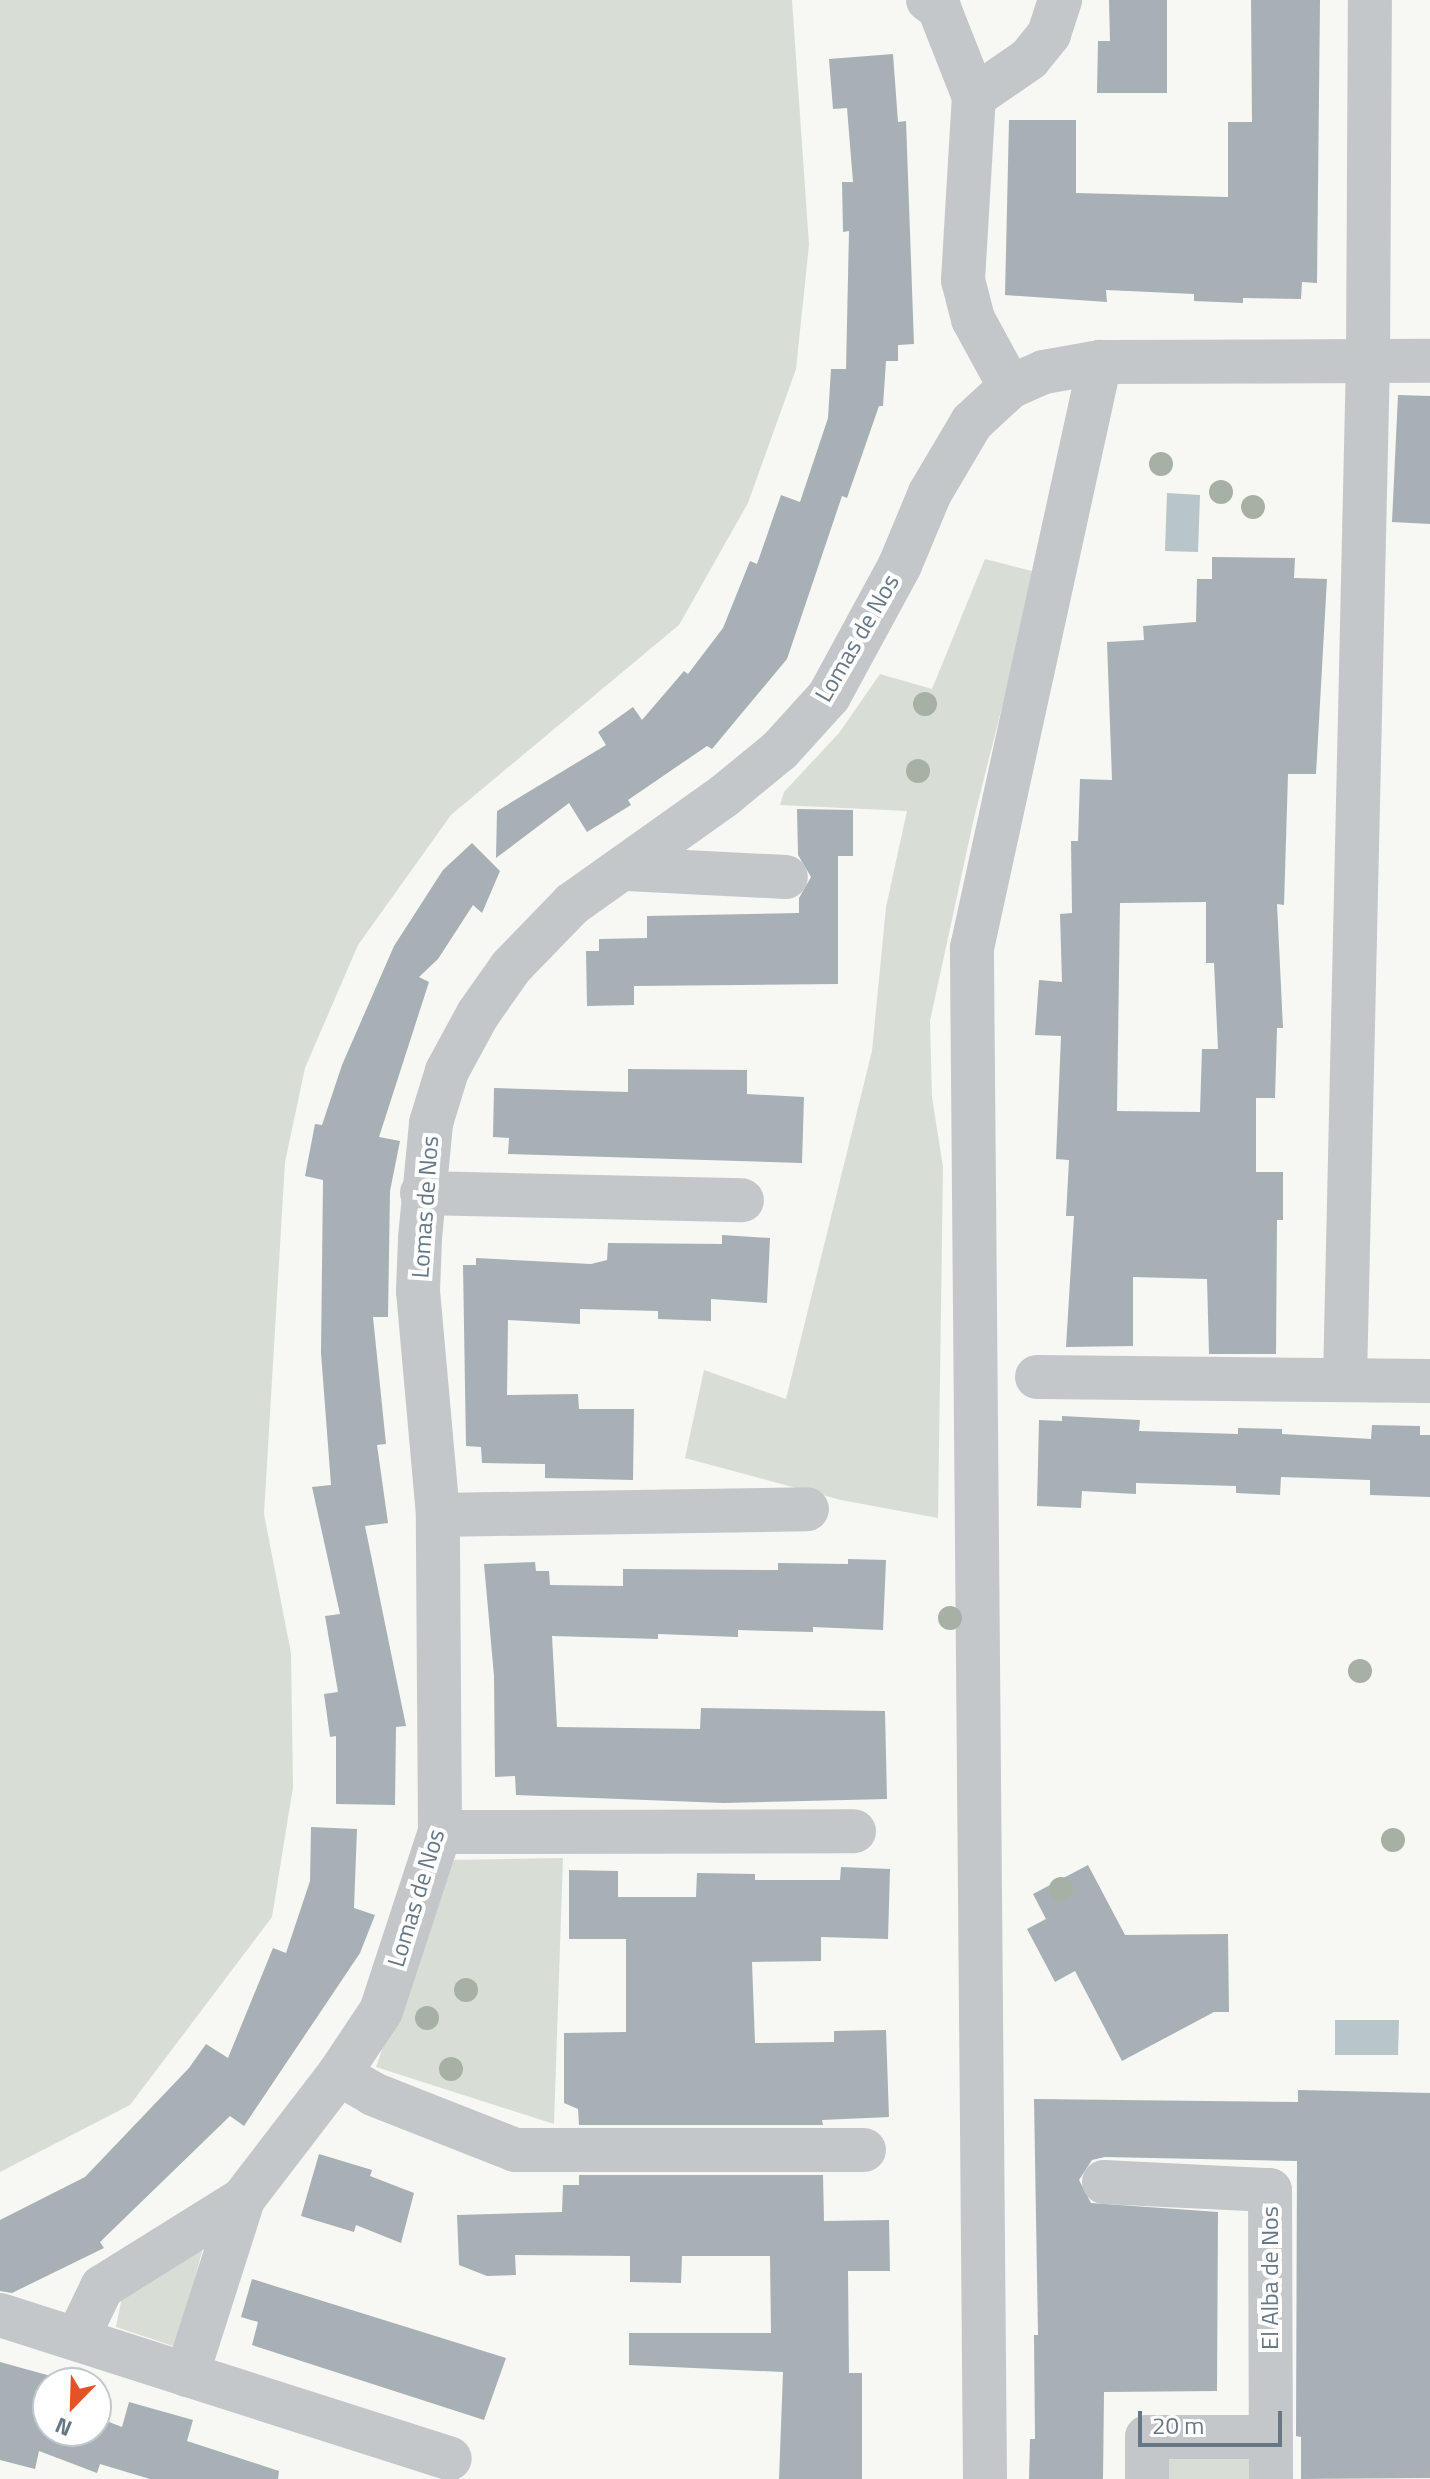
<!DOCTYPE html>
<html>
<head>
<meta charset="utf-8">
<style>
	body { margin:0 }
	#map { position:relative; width:1430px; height:2479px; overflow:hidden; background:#f7f7f4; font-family:"Titillium Web",sans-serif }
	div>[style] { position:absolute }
	.green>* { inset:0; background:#d8ded5 }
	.water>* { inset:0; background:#b8c5c9 }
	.building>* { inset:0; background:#a7b0b5 }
	.street>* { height:44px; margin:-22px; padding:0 22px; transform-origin:22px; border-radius:22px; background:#c3c7ca }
	.trees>* { width:24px; height:24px; margin:-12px; border-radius:50%; background:#a7b1a3 }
	span { translate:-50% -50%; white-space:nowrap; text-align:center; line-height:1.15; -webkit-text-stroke:8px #fff; paint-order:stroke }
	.street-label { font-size:24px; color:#667785 }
	.north { position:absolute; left:32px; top:2367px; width:80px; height:80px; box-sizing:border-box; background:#fff; border:2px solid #c2c9ce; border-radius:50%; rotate:203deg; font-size:22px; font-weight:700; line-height:32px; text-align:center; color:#667785 }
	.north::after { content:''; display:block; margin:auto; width:28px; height:36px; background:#e45327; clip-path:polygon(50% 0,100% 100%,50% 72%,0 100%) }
	.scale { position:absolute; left:1138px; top:2411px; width:144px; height:36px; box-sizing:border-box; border:4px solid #667785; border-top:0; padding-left:10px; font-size:24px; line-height:28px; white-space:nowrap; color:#667785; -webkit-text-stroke:6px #fff; paint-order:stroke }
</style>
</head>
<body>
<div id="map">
	<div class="green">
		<i style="clip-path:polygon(0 0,792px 0,809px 245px,796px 369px,748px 503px,679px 625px,451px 815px,358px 945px,305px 1068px,285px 1162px,264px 1514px,291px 1653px,293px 1787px,272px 1917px,130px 2105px,0 2172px)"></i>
		<i style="clip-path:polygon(985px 559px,1036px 572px,974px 818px,930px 1021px,932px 1097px,943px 1167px,938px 1518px,841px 1500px,685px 1458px,704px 1370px,786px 1399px,872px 1051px,886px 907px,907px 811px,780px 805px,784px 792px,839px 733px,880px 674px,932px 689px)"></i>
		<i style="clip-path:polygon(563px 1858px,554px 2124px,376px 2067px,447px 1860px)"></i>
		<i style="clip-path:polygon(203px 2248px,176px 2347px,116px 2327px,122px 2297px)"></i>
		<i style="clip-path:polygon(1160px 2457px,1253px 2458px,1252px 2479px,1160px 2479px)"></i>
	</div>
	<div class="water">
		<i style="clip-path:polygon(1167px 493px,1200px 495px,1198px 552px,1165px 551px)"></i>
		<i style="clip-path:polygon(1335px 2020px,1399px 2020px,1398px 2055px,1335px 2055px)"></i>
	</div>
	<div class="building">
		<i style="clip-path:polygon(1109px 0,1167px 0,1167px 93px,1097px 93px,1098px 41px,1110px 41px)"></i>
		<i style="clip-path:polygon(1251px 0,1320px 0,1317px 283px,1302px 282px,1301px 299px,1243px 298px,1243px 303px,1194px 301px,1194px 294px,1106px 290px,1107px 302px,1005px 295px,1009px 120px,1076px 120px,1076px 193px,1228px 197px,1228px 122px,1252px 122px)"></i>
		<i style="clip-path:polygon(893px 54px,898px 122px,906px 121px,914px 344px,898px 345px,898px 361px,886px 361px,883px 406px,879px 406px,847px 498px,842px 496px,787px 659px,712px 749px,707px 746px,628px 800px,631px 805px,587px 832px,569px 803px,496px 858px,497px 811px,606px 745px,598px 732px,633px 707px,642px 720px,684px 671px,688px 674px,723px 628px,750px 561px,757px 564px,781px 495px,800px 502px,828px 418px,831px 369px,846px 369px,849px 231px,843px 232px,842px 182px,853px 182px,847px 108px,833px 109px,829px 59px)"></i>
		<i style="clip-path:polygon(1398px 395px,1430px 396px,1430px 524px,1392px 522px)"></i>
		<i style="clip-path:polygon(evenodd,1212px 557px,1295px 558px,1294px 578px,1327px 579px,1316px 774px,1288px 774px,1284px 905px,1277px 904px,1283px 1028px,1277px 1028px,1275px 1098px,1256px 1098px,1256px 1172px,1283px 1172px,1283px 1220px,1277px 1220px,1276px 1354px,1209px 1354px,1207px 1279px,1133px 1277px,1133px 1346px,1066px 1347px,1074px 1216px,1066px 1216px,1069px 1160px,1056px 1159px,1061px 1036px,1035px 1035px,1039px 980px,1062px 982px,1060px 914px,1072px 913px,1071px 841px,1078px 841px,1080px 779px,1112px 780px,1107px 642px,1144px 640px,1143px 626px,1196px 622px,1197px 579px,1212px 579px,1212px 557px,1206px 902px,1206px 963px,1214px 963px,1218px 1049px,1202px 1049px,1200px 1112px,1117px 1111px,1120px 903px,1206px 902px)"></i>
		<i style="clip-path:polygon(797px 809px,853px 810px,853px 856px,838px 856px,838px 984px,634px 986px,634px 1005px,587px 1006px,586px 951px,599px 951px,599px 939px,647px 938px,647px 916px,799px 913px,799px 898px,811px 877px,798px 855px)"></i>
		<i style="clip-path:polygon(472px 843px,500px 871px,482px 913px,473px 905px,438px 959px,419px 977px,429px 982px,379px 1137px,400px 1141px,390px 1191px,388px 1317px,373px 1317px,386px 1444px,377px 1445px,388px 1523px,365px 1526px,406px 1726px,396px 1727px,395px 1805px,336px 1804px,336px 1736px,330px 1737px,324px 1694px,338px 1692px,325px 1616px,340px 1614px,312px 1487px,331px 1485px,321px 1353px,323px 1180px,305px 1176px,315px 1124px,322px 1125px,342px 1065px,394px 946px,443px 870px)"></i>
		<i style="clip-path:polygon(628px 1069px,747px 1070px,747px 1094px,804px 1097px,802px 1163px,508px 1154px,509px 1138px,493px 1137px,494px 1088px,628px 1092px)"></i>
		<i style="clip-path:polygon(722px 1235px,770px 1238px,767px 1303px,711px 1299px,711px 1321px,658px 1319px,658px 1311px,580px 1309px,580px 1324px,508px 1320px,507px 1395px,578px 1394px,579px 1409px,634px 1409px,633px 1480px,545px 1478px,545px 1464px,482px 1463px,481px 1447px,466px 1446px,463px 1265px,476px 1265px,476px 1258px,591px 1264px,607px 1260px,608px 1243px,722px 1244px)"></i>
		<i style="clip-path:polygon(1062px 1416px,1140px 1420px,1139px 1431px,1238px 1434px,1238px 1428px,1282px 1429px,1282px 1434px,1371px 1439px,1372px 1425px,1420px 1426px,1420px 1435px,1430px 1435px,1430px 1497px,1370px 1495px,1370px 1480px,1281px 1477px,1280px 1495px,1236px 1493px,1236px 1486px,1136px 1483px,1136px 1494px,1082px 1491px,1081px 1508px,1037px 1506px,1039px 1420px,1062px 1421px)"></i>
		<i style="clip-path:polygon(848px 1559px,886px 1560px,883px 1630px,813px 1627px,813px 1632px,738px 1630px,738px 1637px,658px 1634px,658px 1639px,552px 1636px,557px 1727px,700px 1729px,701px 1708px,885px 1711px,887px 1799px,724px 1803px,516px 1795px,515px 1776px,495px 1777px,494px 1676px,484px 1564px,535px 1562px,536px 1571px,549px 1571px,550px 1585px,623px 1586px,623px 1569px,778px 1570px,778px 1563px,848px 1564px)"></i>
		<i style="clip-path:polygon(311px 1827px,357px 1829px,354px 1908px,375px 1915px,360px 1953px,244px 2126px,230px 2116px,100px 2242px,104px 2248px,12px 2293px,0 2291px,0 2220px,85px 2177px,189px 2068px,206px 2044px,228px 2058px,273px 1948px,286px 1953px,310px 1881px)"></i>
		<i style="clip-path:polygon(1088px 1865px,1125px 1935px,1228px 1934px,1229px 2012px,1214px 2012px,1122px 2061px,1075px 1971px,1055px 1982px,1027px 1929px,1046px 1919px,1033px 1894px)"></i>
		<i style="clip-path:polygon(841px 1867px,890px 1869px,888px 1939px,821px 1937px,821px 1961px,752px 1962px,755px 2043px,834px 2042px,834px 2031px,886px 2030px,889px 2117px,822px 2120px,823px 2125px,579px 2125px,578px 2109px,564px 2103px,564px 2033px,626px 2032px,626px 1939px,569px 1939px,569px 1870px,618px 1871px,618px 1897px,696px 1897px,697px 1873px,755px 1874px,755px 1880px,840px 1880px)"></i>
		<i style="clip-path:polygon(1298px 2090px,1430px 2093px,1430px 2478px,1301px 2479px,1301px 2437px,1296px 2436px,1297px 2161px,1105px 2157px,1092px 2160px,1079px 2180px,1091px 2203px,1218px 2212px,1217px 2391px,1104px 2392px,1103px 2479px,1029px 2479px,1030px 2439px,1035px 2439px,1034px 2335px,1038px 2335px,1034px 2099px,1298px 2102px)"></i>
		<i style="clip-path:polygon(319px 2154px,372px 2170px,370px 2176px,414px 2193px,401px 2243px,356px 2225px,354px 2232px,301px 2216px)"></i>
		<i style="clip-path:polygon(579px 2175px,823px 2175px,824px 2221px,889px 2220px,890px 2271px,848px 2271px,849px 2373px,862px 2373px,862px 2479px,779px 2479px,783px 2372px,629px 2365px,629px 2333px,771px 2333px,770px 2256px,682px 2256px,681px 2283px,630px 2282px,630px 2256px,515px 2255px,516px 2275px,487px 2276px,459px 2265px,457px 2215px,562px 2212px,563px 2185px,579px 2185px)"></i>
		<i style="clip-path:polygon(252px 2279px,506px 2358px,484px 2420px,252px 2345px,258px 2322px,241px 2317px)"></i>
		<i style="clip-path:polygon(0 2362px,58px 2378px,57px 2383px,48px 2383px,48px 2431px,96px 2431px,96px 2417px,122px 2427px,129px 2402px,193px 2420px,187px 2441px,279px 2471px,278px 2479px,150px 2479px,100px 2464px,97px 2473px,39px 2451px,35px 2469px,0 2460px)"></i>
	</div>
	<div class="street">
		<i style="left:928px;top:0;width:14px;rotate:36deg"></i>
		<i style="left:939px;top:8px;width:96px;rotate:68.5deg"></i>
		<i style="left:1010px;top:387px;width:77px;rotate:-118.6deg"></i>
		<i style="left:973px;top:319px;width:40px;rotate:-104.4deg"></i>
		<i style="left:963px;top:280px;width:183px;rotate:-86.6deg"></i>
		<i style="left:974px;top:97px;width:67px;rotate:-34.6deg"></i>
		<i style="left:1029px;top:59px;width:32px;rotate:-51deg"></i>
		<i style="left:1049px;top:34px;width:36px;rotate:-72deg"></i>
		<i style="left:627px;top:869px;width:159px;rotate:2.9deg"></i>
		<i style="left:422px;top:1193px;width:320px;rotate:1.3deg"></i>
		<i style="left:1037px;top:1377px;width:393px;rotate:0.6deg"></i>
		<i style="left:1345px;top:1380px;width:1018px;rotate:-88.71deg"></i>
		<i style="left:1368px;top:362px;width:362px;rotate:-89.7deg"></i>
		<i style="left:438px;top:1515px;width:369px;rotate:-0.9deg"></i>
		<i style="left:440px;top:1832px;width:414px;rotate:-0.1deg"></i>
		<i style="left:339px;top:2074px;width:39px;rotate:30deg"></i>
		<i style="left:373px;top:2094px;width:153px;rotate:21.5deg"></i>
		<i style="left:515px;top:2150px;width:349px"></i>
		<i style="left:1104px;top:2182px;width:166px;rotate:2.8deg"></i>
		<i style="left:1270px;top:2190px;width:289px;rotate:89.8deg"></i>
		<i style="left:0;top:2315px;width:472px;rotate:17.7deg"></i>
		<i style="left:77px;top:2339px;width:58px;rotate:-64.3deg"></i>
		<i style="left:102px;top:2287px;width:166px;rotate:-32deg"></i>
		<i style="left:243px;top:2199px;width:158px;rotate:-52.5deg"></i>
		<i style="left:339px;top:2074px;width:76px;rotate:-56.3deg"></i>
		<i style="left:381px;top:2011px;width:188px;rotate:-71.8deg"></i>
		<i style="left:440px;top:1832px;width:317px;rotate:-90.4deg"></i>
		<i style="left:438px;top:1515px;width:225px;rotate:-95.1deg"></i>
		<i style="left:418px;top:1291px;width:53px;rotate:-87.8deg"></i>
		<i style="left:420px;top:1238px;width:116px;rotate:-84.5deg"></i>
		<i style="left:431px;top:1123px;width:54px;rotate:-72.9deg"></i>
		<i style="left:447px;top:1071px;width:65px;rotate:-61.5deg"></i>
		<i style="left:478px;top:1014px;width:57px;rotate:-54.9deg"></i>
		<i style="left:511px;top:967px;width:88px;rotate:-45.9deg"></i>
		<i style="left:572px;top:904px;width:186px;rotate:-35.4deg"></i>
		<i style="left:724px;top:796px;width:72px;rotate:-39.4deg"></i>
		<i style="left:780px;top:750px;width:73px;rotate:-47.8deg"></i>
		<i style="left:829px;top:696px;width:149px;rotate:-61.5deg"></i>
		<i style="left:900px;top:565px;width:78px;rotate:-67.4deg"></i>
		<i style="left:930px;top:493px;width:82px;rotate:-59.4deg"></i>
		<i style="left:972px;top:422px;width:52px;rotate:-42.6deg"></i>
		<i style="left:1010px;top:387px;width:37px;rotate:-24deg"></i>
		<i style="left:1044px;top:372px;width:57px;rotate:-10.1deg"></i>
		<i style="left:1100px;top:362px;width:330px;rotate:-0.2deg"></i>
		<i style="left:187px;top:2375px;width:185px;rotate:-72.3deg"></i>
		<i style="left:985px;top:2479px;width:1531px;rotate:-90.49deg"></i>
		<i style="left:972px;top:948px;width:600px;rotate:-77.68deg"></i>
		<i style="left:1147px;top:2479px;width:42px;rotate:-90deg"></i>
		<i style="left:1147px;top:2437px;width:124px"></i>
	</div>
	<div class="trees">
		<i style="left:1161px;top:464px"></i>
		<i style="left:1221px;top:492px"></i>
		<i style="left:1253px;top:507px"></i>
		<i style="left:925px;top:704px"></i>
		<i style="left:918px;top:771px"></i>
		<i style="left:950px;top:1618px"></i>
		<i style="left:1360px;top:1671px"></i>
		<i style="left:1393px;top:1840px"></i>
		<i style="left:1061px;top:1889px"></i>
		<i style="left:466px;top:1990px"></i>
		<i style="left:427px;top:2018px"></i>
		<i style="left:451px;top:2069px"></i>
	</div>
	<div class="street-label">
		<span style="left:857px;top:638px;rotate:-60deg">Lomas de Nos</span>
		<span style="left:425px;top:1207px;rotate:-86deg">Lomas de Nos</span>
		<span style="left:416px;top:1898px;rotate:-73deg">Lomas de Nos</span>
		<span style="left:1270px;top:2278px;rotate:-90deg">El Alba de Nos</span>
	</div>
	<div class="north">N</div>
	<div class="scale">20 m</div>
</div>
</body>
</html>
